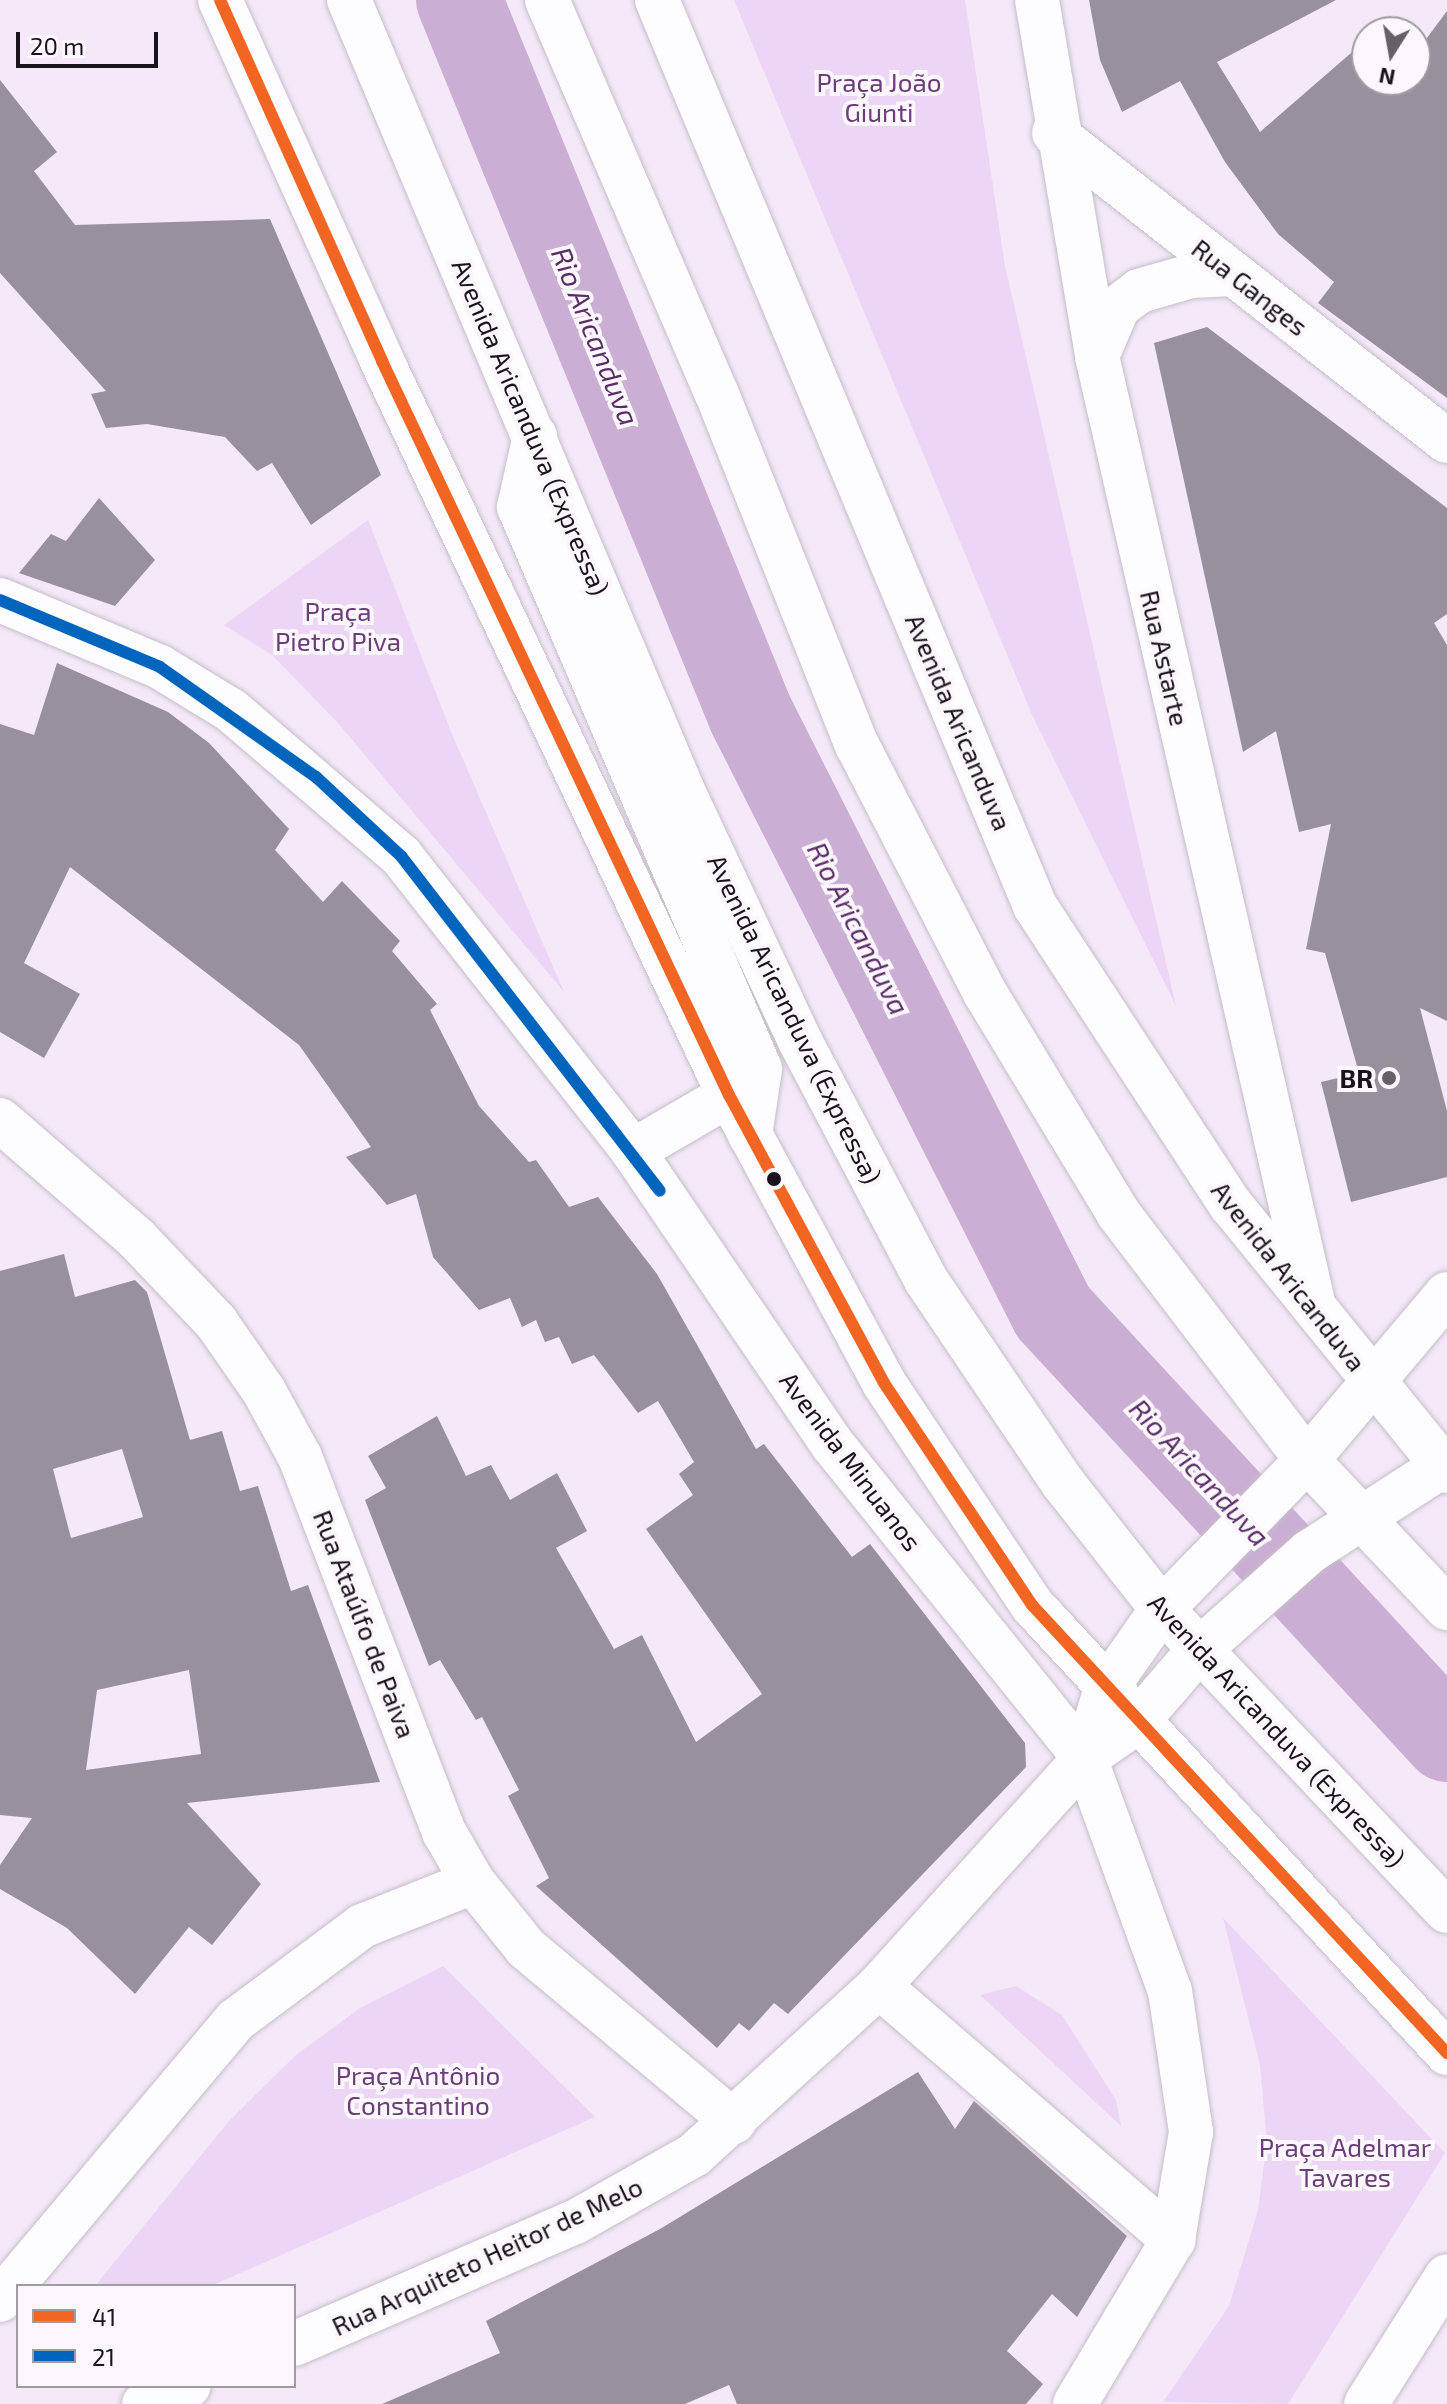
<!DOCTYPE html>
<html>
<head>
<meta charset="utf-8">
<style>
	body { margin:0 }
	#map { position:relative; width:1447px; height:2404px; overflow:hidden; background:#f4e8f9; font-family:"Exo 2",sans-serif }
	div>[style] { position:absolute }
	.green>* { inset:0; background:#edd6f5 }
	.river>* { height:86px; margin:-43px; padding:0 43px; transform-origin:43px; border-radius:43px; background:#cbaed4 }
	.building>* { inset:0; background:#99909d }
	.roads { filter:drop-shadow(0 0 2px #c6bdc9) drop-shadow(0 0 2px #c6bdc9) }
	.minor>* { height:44px; margin:-22px; padding:0 22px; transform-origin:22px; border-radius:22px; background:#fdfcfe }
	.major>* { height:44px; margin:-22px; padding:0 22px; transform-origin:22px; border-radius:22px; background:#fdfcfe }
	.highway>* { height:44px; margin:-22px; padding:0 22px; transform-origin:22px; border-radius:22px; background:#fdfcfe }
	.bus-1>* { height:12px; margin:-6px; padding:0 6px; transform-origin:6px; border-radius:6px; background:#f26522 }
	.bus-2>* { height:12px; margin:-6px; padding:0 6px; transform-origin:6px; border-radius:6px; background:#0065bd }
	.dots>* { width:22px; height:22px; translate:-50% -50%; box-sizing:border-box; border:4px solid #fbf7fc; border-radius:50% }
	span { translate:-50% -50%; white-space:nowrap; text-align:center; line-height:1.15; -webkit-text-stroke:8px #fbf7fc; paint-order:stroke }
	.park-label { font-size:26px; color:#6c3e79 }
	.street-label { font-size:26px; color:#1a131c }
	.poi-label { font-size:26px; color:#1a131c; font-weight:700 }
	.right { translate:-100% -50%; text-align:right }
	.water-label { font-size:28px; color:#5a2d67; font-style:italic }
	.legend { position:absolute; left:16px; top:2284px; width:280px; height:104px; box-sizing:border-box; background:#fbf7fc; border:2px solid #a19ca2; margin:0; padding:10px 14px; list-style:none; font-size:24px; color:#1a131c }
	.legend li { display:flex; align-items:center; gap:16px; height:40px }
	.legend b { width:40px; border:2px solid #a19ca2 }
	.north { position:absolute; left:1351px; top:16px; width:80px; height:80px; box-sizing:border-box; background:#fbf7fc; border:2px solid #a19ca2; border-radius:50%; rotate:191deg; font-size:22px; font-weight:700; line-height:32px; text-align:center; color:#1a131c }
	.north::after { content:''; display:block; margin:auto; width:28px; height:36px; background:#665e69; clip-path:polygon(50% 0,100% 100%,50% 72%,0 100%) }
	.scale { position:absolute; left:16px; top:32px; width:142px; height:36px; box-sizing:border-box; border:4px solid #1a131c; border-top:0; padding-left:10px; font-size:24px; line-height:28px; white-space:nowrap; color:#1a131c; -webkit-text-stroke:6px #fbf7fc; paint-order:stroke }
</style>
</head>
<body>
<div id="map">
	<div class="green">
		<i style="clip-path:polygon(734px 0,965px 0,1005px 266px,1176px 1006px,1033px 717px)"></i>
		<i style="clip-path:polygon(368px 520px,452px 734px,564px 992px,338px 723px,272px 655px,224px 625px)"></i>
		<i style="clip-path:polygon(1223px 1918px,1445px 2153px,1288px 2404px,1163px 2402px,1229px 2306px,1258px 2210px,1267px 2143px,1260px 2065px)"></i>
		<i style="clip-path:polygon(443px 1966px,595px 2117px,211px 2286px,95px 2286px,229px 2121px,296px 2055px,360px 2008px)"></i>
		<i style="clip-path:polygon(1016px 1986px,1062px 2015px,1116px 2100px,1121px 2126px,980px 1995px)"></i>
	</div>
	<div class="river">
		<i style="left:459px;top:0;width:772px;rotate:67.79deg"></i>
		<i style="left:751px;top:715px;width:669px;rotate:63.17deg"></i>
		<i style="left:1053px;top:1312px;width:581px;rotate:47.3deg"></i>
	</div>
	<div class="building">
		<i style="clip-path:polygon(1089px 0,1336px 0,1217px 62px,1260px 132px,1366px 40px,1367px 80px,1415px 80px,1415px 54px,1447px 11px,1447px 398px,1318px 303px,1334px 282px,1278px 234px,1225px 162px,1180px 81px,1122px 112px,1100px 60px)"></i>
		<i style="clip-path:polygon(0 80px,57px 152px,34px 171px,75px 225px,270px 219px,381px 475px,311px 525px,272px 463px,257px 471px,225px 437px,147px 424px,106px 428px,91px 394px,106px 391px,0 273px)"></i>
		<i style="clip-path:polygon(1207px 327px,1447px 508px,1447px 614px,1434px 623px,1447px 645px,1447px 1021px,1420px 1008px,1447px 1111px,1447px 1177px,1351px 1202px,1321px 1082px,1359px 1073px,1325px 953px,1306px 949px,1331px 824px,1299px 832px,1276px 731px,1243px 752px,1154px 343px)"></i>
		<i style="clip-path:polygon(99px 498px,155px 560px,115px 606px,19px 573px,51px 534px,66px 541px)"></i>
		<i style="clip-path:polygon(57px 663px,168px 712px,209px 743px,289px 829px,275px 850px,323px 902px,342px 881px,400px 941px,392px 951px,437px 1004px,430px 1010px,479px 1106px,529px 1162px,536px 1160px,569px 1207px,598px 1197px,657px 1274px,756px 1449px,764px 1444px,852px 1557px,870px 1544px,1025px 1743px,1026px 1767px,788px 2014px,774px 2003px,749px 2031px,739px 2023px,717px 2048px,536px 1886px,549px 1878px,508px 1796px,519px 1790px,482px 1717px,476px 1720px,440px 1660px,429px 1666px,365px 1500px,386px 1488px,368px 1456px,437px 1416px,466px 1476px,491px 1465px,510px 1500px,557px 1473px,587px 1531px,556px 1548px,614px 1649px,642px 1635px,696px 1742px,762px 1694px,646px 1529px,693px 1495px,679px 1474px,694px 1462px,658px 1401px,638px 1413px,594px 1355px,572px 1364px,559px 1337px,545px 1342px,536px 1320px,522px 1327px,510px 1298px,479px 1310px,433px 1257px,416px 1194px,387px 1205px,346px 1157px,371px 1147px,299px 1045px,70px 867px,24px 963px,80px 994px,44px 1058px,0 1032px,0 724px,34px 735px)"></i>
		<i style="clip-path:polygon(evenodd,64px 1254px,75px 1297px,135px 1280px,147px 1292px,190px 1440px,222px 1431px,240px 1491px,258px 1486px,291px 1591px,308px 1585px,380px 1782px,187px 1803px,261px 1884px,212px 1945px,189px 1927px,135px 1994px,67px 1928px,0 1889px,0 1865px,32px 1818px,0 1815px,0 1271px,64px 1254px,122px 1449px,143px 1517px,71px 1538px,53px 1469px,122px 1449px,64px 1254px,189px 1670px,201px 1754px,86px 1770px,97px 1690px,189px 1670px)"></i>
		<i style="clip-path:polygon(918px 2072px,955px 2129px,974px 2101px,1127px 2236px,1077px 2317px,1052px 2294px,1007px 2351px,1043px 2384px,1026px 2404px,737px 2404px,729px 2385px,685px 2404px,382px 2404px,500px 2353px,486px 2321px,660px 2229px)"></i>
	</div>
	<div class="roads">
		<div class="minor">
			<i style="left:1054px;top:133px;width:499px;rotate:38.1deg"></i>
			<i style="left:0;top:600px;width:173px;rotate:22.7deg"></i>
			<i style="left:160px;top:667px;width:84px;rotate:31.4deg"></i>
			<i style="left:232px;top:711px;width:223px;rotate:40.6deg"></i>
			<i style="left:401px;top:856px;width:375px;rotate:51.8deg"></i>
			<i style="left:633px;top:1151px;width:356px;rotate:55.8deg"></i>
			<i style="left:833px;top:1445px;width:402px;rotate:51.2deg"></i>
			<i style="left:1085px;top:1758px;width:248px;rotate:70deg"></i>
			<i style="left:1170px;top:1991px;width:143px;rotate:81.5deg"></i>
			<i style="left:1191px;top:2132px;width:109px;rotate:99.5deg"></i>
			<i style="left:1173px;top:2240px;width:191px;rotate:120.9deg"></i>
			<i style="left:0;top:1120px;width:180px;rotate:40.9deg"></i>
			<i style="left:136px;top:1238px;width:116px;rotate:46.4deg"></i>
			<i style="left:216px;top:1322px;width:84px;rotate:55.2deg"></i>
			<i style="left:264px;top:1391px;width:75px;rotate:61.4deg"></i>
			<i style="left:300px;top:1457px;width:402px;rotate:69deg"></i>
			<i style="left:444px;top:1832px;width:58px;rotate:59.9deg"></i>
			<i style="left:473px;top:1882px;width:85px;rotate:51.2deg"></i>
			<i style="left:526px;top:1948px;width:271px;rotate:39.9deg"></i>
			<i style="left:1096px;top:1721px;width:34px;rotate:-73deg"></i>
			<i style="left:1106px;top:1689px;width:98px;rotate:-55deg"></i>
			<i style="left:1162px;top:1609px;width:208px;rotate:-45.8deg"></i>
			<i style="left:1307px;top:1460px;width:217px;rotate:-49.9deg"></i>
			<i style="left:879px;top:1986px;width:389px;rotate:40.8deg"></i>
			<i style="left:0;top:2300px;width:366px;rotate:-49.9deg"></i>
			<i style="left:236px;top:2020px;width:157px;rotate:-36.7deg"></i>
			<i style="left:362px;top:1926px;width:119px;rotate:-21.6deg"></i>
			<i style="left:294px;top:2344px;width:306px;rotate:-23.5deg"></i>
			<i style="left:575px;top:2222px;width:137px;rotate:-29.4deg"></i>
			<i style="left:694px;top:2155px;width:251px;rotate:-42.4deg"></i>
			<i style="left:879px;top:1986px;width:307px;rotate:-47.9deg"></i>
			<i style="left:1085px;top:1758px;width:63px;rotate:-34.7deg"></i>
			<i style="left:1137px;top:1722px;width:94px;rotate:-49.3deg"></i>
			<i style="left:1198px;top:1651px;width:149px;rotate:-41.7deg"></i>
			<i style="left:1309px;top:1552px;width:164px;rotate:-32.8deg"></i>
			<i style="left:144px;top:2404px;width:48px;rotate:-21.8deg"></i>
			<i style="left:1366px;top:2404px;width:151px;rotate:-57.7deg"></i>
		</div>
		<div class="major">
			<i style="left:220px;top:0;width:396px;rotate:65.8deg"></i>
			<i style="left:382px;top:361px;width:812px;rotate:64.7deg"></i>
			<i style="left:729px;top:1095px;width:327px;rotate:61.7deg"></i>
			<i style="left:884px;top:1383px;width:267px;rotate:56.3deg"></i>
			<i style="left:1032px;top:1605px;width:611px;rotate:47.19deg"></i>
			<i style="left:657px;top:0;width:982px;rotate:67.35deg"></i>
			<i style="left:1035px;top:906px;width:358px;rotate:56.8deg"></i>
			<i style="left:1231px;top:1205px;width:343px;rotate:50.9deg"></i>
			<i style="left:1037px;top:0;width:361px;rotate:80.4deg"></i>
			<i style="left:1097px;top:356px;width:966px;rotate:77.14deg"></i>
			<i style="left:1097px;top:356px;width:53px;rotate:-66.8deg"></i>
			<i style="left:1118px;top:307px;width:26px;rotate:-37deg"></i>
			<i style="left:1139px;top:291px;width:54px;rotate:-16.1deg"></i>
			<i style="left:1191px;top:276px;width:43px;rotate:-2.7deg"></i>
			<i style="left:633px;top:1151px;width:111px;rotate:-30.3deg"></i>
		</div>
		<div class="highway">
			<i style="left:349px;top:0;width:859px;rotate:67.11deg"></i>
			<i style="left:683px;top:791px;width:276px;rotate:64.9deg"></i>
			<i style="left:800px;top:1041px;width:270px;rotate:62.2deg"></i>
			<i style="left:926px;top:1280px;width:245px;rotate:56deg"></i>
			<i style="left:1063px;top:1483px;width:160px;rotate:51.8deg"></i>
			<i style="left:1162px;top:1609px;width:415px;rotate:46.7deg"></i>
			<i style="left:547px;top:0;width:429px;rotate:66.7deg"></i>
			<i style="left:717px;top:394px;width:378px;rotate:68.3deg"></i>
			<i style="left:857px;top:745px;width:279px;rotate:62.7deg"></i>
			<i style="left:985px;top:993px;width:257px;rotate:58.8deg"></i>
			<i style="left:1118px;top:1213px;width:311px;rotate:52.6deg"></i>
			<i style="left:1307px;top:1460px;width:204px;rotate:46.6deg"></i>
			<i style="left:535px;top:436px;width:73px;rotate:102.7deg"></i>
			<i style="left:519px;top:507px;width:611px;rotate:66.79deg"></i>
			<i style="left:760px;top:1069px;width:67px;rotate:98.6deg"></i>
		</div>
	</div>
	<div class="bus-1">
		<i style="left:220px;top:0;width:396px;rotate:65.8deg"></i>
		<i style="left:382px;top:361px;width:812px;rotate:64.7deg"></i>
		<i style="left:729px;top:1095px;width:327px;rotate:61.7deg"></i>
		<i style="left:884px;top:1383px;width:267px;rotate:56.3deg"></i>
		<i style="left:1032px;top:1605px;width:611px;rotate:47.19deg"></i>
	</div>
	<div class="bus-2">
		<i style="left:0;top:600px;width:173px;rotate:22.7deg"></i>
		<i style="left:160px;top:667px;width:191px;rotate:35.2deg"></i>
		<i style="left:316px;top:777px;width:116px;rotate:42.9deg"></i>
		<i style="left:401px;top:856px;width:423px;rotate:52.3deg"></i>
	</div>
	<div class="dots">
		<i style="left:1389px;top:1078px;background:#665e69"></i>
		<i style="left:774px;top:1179px;background:#1a131c"></i>
	</div>
	<div class="park-label">
		<span style="left:879px;top:97px">Praça João<br>Giunti</span>
		<span style="left:338px;top:626px">Praça<br>Pietro Piva</span>
		<span style="left:418px;top:2090px">Praça Antônio<br>Constantino</span>
		<span style="left:1345px;top:2162px">Praça Adelmar<br>Tavares</span>
	</div>
	<div class="street-label">
		<span style="left:1250px;top:287px;rotate:38deg">Rua Ganges</span>
		<span style="left:531px;top:427px;rotate:67deg">Avenida Aricanduva (Expressa)</span>
		<span style="left:1165px;top:658px;rotate:77deg">Rua Astarte</span>
		<span style="left:959px;top:722px;rotate:67deg">Avenida Aricanduva</span>
		<span style="left:795px;top:1019px;rotate:64deg">Avenida Aricanduva (Expressa)</span>
		<span style="left:1289px;top:1276px;rotate:52deg">Avenida Aricanduva</span>
		<span style="left:851px;top:1461px;rotate:53deg">Avenida Minuanos</span>
		<span style="left:365px;top:1624px;rotate:69deg">Rua Ataúlfo de Paiva</span>
		<span style="left:1277px;top:1730px;rotate:47deg">Avenida Aricanduva (Expressa)</span>
		<span style="left:487px;top:2256px;rotate:-25deg">Rua Arquiteto Heitor de Melo</span>
	</div>
	<div class="poi-label">
		<span class="right" style="left:1373px;top:1078px">BR</span>
	</div>
	<div class="water-label">
		<span style="left:596px;top:336px;rotate:68deg">Rio Aricanduva</span>
		<span style="left:859px;top:928px;rotate:63deg">Rio Aricanduva</span>
		<span style="left:1200px;top:1472px;rotate:47deg">Rio Aricanduva</span>
	</div>
	<ul class="legend">
	<li><b style="height:10px;background:#f26522"></b>41</li>
	<li><b style="height:10px;background:#0065bd"></b>21</li>
	</ul>
	<div class="north">N</div>
	<div class="scale">20 m</div>
</div>
</body>
</html>
